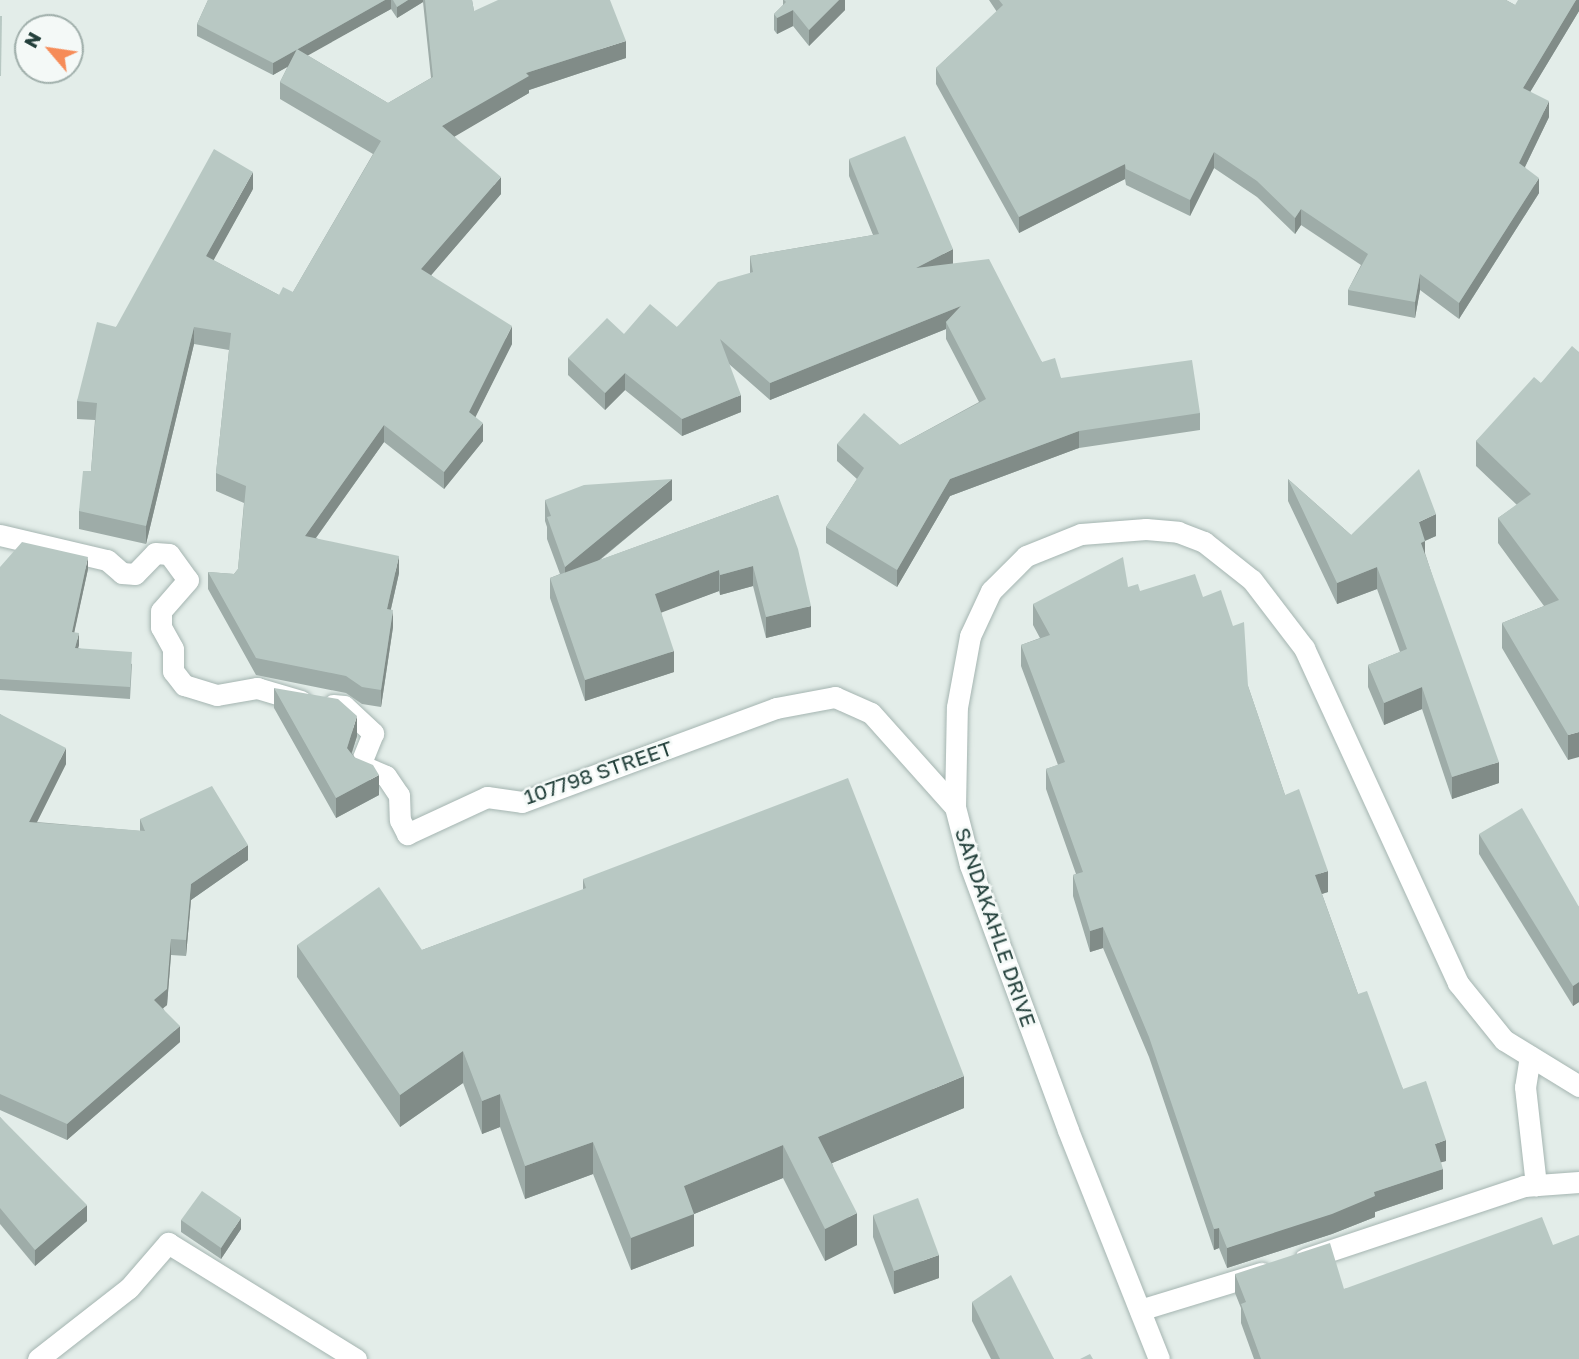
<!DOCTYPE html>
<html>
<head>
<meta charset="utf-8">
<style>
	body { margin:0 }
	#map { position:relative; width:1579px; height:1359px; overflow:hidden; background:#e3ede9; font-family:"Golos Text",sans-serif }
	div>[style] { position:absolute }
	.roads { filter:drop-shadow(0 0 2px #a5b5b1) drop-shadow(0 0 2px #a5b5b1) }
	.minor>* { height:21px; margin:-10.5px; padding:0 10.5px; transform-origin:10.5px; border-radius:10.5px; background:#fff }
	.wall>* { inset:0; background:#9eaca8 }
	.shaded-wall>* { inset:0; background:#818c88 }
	.building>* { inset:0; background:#b8c8c3 }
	span { translate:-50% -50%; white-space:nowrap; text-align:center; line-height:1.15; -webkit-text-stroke:5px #f4f9f7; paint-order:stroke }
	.street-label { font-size:21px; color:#223f3a }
	.north { position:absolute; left:14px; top:14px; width:70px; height:70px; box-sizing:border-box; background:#f4f9f7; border:2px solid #a0afab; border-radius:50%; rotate:299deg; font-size:19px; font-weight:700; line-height:28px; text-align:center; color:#223f3a }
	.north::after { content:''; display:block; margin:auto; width:24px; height:32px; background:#f68c58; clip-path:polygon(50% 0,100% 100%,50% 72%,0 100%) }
</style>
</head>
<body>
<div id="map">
	<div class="roads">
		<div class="minor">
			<i style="left:0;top:535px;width:110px;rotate:13.2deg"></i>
			<i style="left:107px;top:560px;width:20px;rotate:41deg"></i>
			<i style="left:122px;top:573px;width:13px;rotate:4deg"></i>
			<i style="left:135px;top:574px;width:29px;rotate:-46deg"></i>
			<i style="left:155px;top:553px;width:14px;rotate:4deg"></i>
			<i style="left:169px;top:554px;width:32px;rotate:54deg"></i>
			<i style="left:188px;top:580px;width:41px;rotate:131.1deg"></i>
			<i style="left:161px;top:611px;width:16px;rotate:90deg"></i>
			<i style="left:161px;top:627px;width:25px;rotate:61deg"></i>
			<i style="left:173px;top:649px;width:22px;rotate:90deg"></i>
			<i style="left:173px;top:671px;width:18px;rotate:52deg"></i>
			<i style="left:184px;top:685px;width:34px;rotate:17deg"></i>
			<i style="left:217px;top:695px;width:41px;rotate:-9.9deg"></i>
			<i style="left:257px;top:688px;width:46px;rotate:16.5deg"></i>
			<i style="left:333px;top:705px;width:11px;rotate:5deg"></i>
			<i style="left:344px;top:706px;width:40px;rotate:43deg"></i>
			<i style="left:373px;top:733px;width:35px;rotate:112deg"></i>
			<i style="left:360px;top:765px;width:28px;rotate:23deg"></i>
			<i style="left:386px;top:776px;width:23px;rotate:56deg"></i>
			<i style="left:399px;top:795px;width:25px;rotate:88deg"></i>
			<i style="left:400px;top:820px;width:16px;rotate:63deg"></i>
			<i style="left:407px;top:834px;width:88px;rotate:-24.8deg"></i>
			<i style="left:487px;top:797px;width:35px;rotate:8deg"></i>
			<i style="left:522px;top:802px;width:271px;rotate:-20.3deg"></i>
			<i style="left:776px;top:708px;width:60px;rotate:-10.6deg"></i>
			<i style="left:835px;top:697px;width:39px;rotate:24deg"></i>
			<i style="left:871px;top:713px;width:126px;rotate:48.2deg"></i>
			<i style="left:1530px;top:1056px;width:31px;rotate:99deg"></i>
			<i style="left:1525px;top:1087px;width:99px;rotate:83.6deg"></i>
			<i style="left:1305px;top:1259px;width:231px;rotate:-18.4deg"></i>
			<i style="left:1524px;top:1186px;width:55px;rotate:-4.2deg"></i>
			<i style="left:1140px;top:1310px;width:127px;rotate:-17deg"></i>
			<i style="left:38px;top:1359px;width:115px;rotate:-38deg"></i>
			<i style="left:129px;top:1288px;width:60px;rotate:-49.1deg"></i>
			<i style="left:168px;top:1243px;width:221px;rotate:31.7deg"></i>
			<i style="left:1159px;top:1359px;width:246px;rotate:-111.7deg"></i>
			<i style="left:1068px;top:1130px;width:283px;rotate:-110.3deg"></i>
			<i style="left:970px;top:865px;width:60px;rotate:-104.5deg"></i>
			<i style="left:955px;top:807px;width:100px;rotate:-88.9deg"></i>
			<i style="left:957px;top:707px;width:72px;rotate:-79.6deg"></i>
			<i style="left:970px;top:636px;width:50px;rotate:-65deg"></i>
			<i style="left:991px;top:591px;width:49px;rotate:-45deg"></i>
			<i style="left:1026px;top:556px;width:59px;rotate:-21.8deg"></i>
			<i style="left:1081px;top:534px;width:65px;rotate:-4.4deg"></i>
			<i style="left:1146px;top:529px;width:32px;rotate:5deg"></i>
			<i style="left:1178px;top:532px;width:28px;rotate:21deg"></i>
			<i style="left:1204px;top:542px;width:61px;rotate:38.4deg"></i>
			<i style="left:1252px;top:580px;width:86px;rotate:52.6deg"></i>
			<i style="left:1304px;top:648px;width:369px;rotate:65.3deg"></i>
			<i style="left:1458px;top:983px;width:73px;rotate:51.1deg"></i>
			<i style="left:1504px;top:1040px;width:88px;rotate:31.5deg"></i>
		</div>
	</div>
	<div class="wall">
		<i style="clip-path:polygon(evenodd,208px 0,472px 0,474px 11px,626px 58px,529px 90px,529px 93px,454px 136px,501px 194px,431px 275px,512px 344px,475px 417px,483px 441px,444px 489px,384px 442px,316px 538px,399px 573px,391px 609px,393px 627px,381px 707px,362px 704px,346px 693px,256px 675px,208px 589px,208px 572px,234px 574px,238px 569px,244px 503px,216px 491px,216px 473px,229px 350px,194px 344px,146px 544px,79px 529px,79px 511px,91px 471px,95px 420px,77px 419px,77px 401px,116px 327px,253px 189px,213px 260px,279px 295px,293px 292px,373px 154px,280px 99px,280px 82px,288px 66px,273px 75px,197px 36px,197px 24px,208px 0,423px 2px,431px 78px,388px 103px,307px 55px,391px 9px,397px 18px,423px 2px)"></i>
		<i style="clip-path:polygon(783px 0,845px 0,845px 10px,809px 46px,793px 26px,777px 34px,774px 30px,774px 14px,783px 5px)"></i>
		<i style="clip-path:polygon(989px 0,1506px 0,1515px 5px,1579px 0,1579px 11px,1530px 92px,1549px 117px,1525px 167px,1539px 193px,1459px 319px,1420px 290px,1415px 318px,1348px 305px,1348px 290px,1361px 265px,1301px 225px,1295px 234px,1257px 197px,1214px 168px,1190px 216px,1126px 185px,1125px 179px,1019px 233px,936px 84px,936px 68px,997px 12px)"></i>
		<i style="clip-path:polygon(849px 159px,953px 264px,1042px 362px,1061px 378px,1200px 413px,1200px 430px,1079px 448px,950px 496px,897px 587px,826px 543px,826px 527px,857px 479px,837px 461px,837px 444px,900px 445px,979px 402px,946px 339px,946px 329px,770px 400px,729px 364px,741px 412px,682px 436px,625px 390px,605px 410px,568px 375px,568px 358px,624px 334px,677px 327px,750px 273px,750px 256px,873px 235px,849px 176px)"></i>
		<i style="clip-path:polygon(1579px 352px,1568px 760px,1502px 648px,1502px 623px,1544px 606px,1498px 543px,1498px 518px,1517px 505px,1476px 466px,1476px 441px,1541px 383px)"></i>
		<i style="clip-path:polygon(1288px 479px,1351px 535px,1436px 536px,1425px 541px,1425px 553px,1499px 783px,1452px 799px,1422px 709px,1384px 725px,1368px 687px,1368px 665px,1400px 652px,1377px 589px,1337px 604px,1288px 501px)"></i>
		<i style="clip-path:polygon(778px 495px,811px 627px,766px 638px,753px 586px,720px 595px,719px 591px,661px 612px,674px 672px,585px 701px,550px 598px,550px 578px,560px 574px,547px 539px,547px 527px,545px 521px,545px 500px,672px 500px,600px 560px)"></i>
		<i style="clip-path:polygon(0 567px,88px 569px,74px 632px,79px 645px,78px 648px,132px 664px,130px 699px,0 690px)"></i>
		<i style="clip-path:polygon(1128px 587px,1140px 591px,1203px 597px,1248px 686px,1285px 795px,1328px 892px,1322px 894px,1358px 994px,1403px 1089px,1446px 1161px,1441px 1162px,1443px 1189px,1375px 1212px,1375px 1217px,1332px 1234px,1227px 1268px,1219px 1248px,1214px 1250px,1149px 1057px,1103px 948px,1090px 952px,1073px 896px,1073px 875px,1076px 874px,1046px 789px,1046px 769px,1058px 765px,1021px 666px,1021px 645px,1040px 638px,1033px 625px,1033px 604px)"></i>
		<i style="clip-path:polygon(274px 688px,357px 736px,352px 753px,379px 795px,336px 818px,274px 708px)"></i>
		<i style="clip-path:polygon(0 714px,66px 764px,37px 822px,140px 831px,140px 819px,248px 860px,191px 900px,186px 956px,171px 955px,167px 1005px,163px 1008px,180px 1042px,67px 1140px,0 1110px)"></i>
		<i style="clip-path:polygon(1479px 834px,1579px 907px,1579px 1002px,1573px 1006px,1479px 854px)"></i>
		<i style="clip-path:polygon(583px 879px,964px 1108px,832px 1163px,857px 1245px,825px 1261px,783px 1178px,694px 1214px,694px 1246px,631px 1270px,593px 1174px,525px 1199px,500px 1127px,482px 1134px,463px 1083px,400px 1127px,297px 977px,297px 945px,422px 950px,583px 890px)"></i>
		<i style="clip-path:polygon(0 1117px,87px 1221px,35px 1266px,0 1224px)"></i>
		<i style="clip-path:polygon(873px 1215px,939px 1278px,894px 1294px,873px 1237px)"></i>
		<i style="clip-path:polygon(181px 1220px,241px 1229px,221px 1259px,181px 1232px)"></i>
		<i style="clip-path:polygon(1553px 1245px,1579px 1359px,1254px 1359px,1241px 1323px,1241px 1308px,1235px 1293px,1235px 1274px,1344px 1289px)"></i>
		<i style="clip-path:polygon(972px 1302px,1054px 1359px,991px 1359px,972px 1321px)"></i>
	</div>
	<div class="shaded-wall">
		<i style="clip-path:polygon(385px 0,391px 0,391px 9px,273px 75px,273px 63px)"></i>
		<i style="clip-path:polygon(408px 0,423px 0,423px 2px,397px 18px,397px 7px)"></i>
		<i style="clip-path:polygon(839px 0,845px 0,845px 10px,809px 46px,809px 30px)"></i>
		<i style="clip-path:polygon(1576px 0,1579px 0,1579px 11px,1523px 104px,1523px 88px)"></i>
		<i style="clip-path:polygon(793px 10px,793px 26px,777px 34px,777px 18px)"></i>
		<i style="clip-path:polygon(626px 41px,626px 58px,529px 90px,529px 93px,442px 144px,442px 126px,526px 73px)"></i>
		<i style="clip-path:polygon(1549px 101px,1549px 117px,1519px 179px,1519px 163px)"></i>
		<i style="clip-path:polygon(1214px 152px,1214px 168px,1190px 216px,1190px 200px)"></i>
		<i style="clip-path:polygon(1125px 164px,1125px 179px,1019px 233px,1019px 217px)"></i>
		<i style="clip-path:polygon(253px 172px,253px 189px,206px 274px,206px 256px)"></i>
		<i style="clip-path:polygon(501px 177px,501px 194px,421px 287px,421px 269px)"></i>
		<i style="clip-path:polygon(1539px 178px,1539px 193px,1459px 319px,1459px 303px)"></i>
		<i style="clip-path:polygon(1301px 209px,1301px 225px,1295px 234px,1295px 218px)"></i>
		<i style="clip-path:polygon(953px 249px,953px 266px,916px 268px)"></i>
		<i style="clip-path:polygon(1420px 274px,1420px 290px,1415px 318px,1415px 302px)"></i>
		<i style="clip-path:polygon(961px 306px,946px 322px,946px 329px,770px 400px,770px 383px)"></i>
		<i style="clip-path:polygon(512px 326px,512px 344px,469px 430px,469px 412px)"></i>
		<i style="clip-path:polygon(194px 327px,194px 344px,146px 544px,146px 526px)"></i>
		<i style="clip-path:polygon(625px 373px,625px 390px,605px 410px,605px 393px)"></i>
		<i style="clip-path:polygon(741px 395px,741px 412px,682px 436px,682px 419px)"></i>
		<i style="clip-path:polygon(483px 423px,483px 441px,444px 489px,444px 472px)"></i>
		<i style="clip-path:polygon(384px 425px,384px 442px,305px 553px,305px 536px)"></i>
		<i style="clip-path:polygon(1079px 431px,1079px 448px,950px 496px,897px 587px,897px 570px,950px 479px)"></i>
		<i style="clip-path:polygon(672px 479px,672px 500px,565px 588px,565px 567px)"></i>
		<i style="clip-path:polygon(1436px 514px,1436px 536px,1422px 542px,1425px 541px,1425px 563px,1421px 564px,1421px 543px,1419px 544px,1419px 522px)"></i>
		<i style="clip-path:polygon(399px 556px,399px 573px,387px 626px,387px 609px)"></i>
		<i style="clip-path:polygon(88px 557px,88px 569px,72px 643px,72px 632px)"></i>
		<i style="clip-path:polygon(753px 566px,753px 586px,720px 595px,720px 575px)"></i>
		<i style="clip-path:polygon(1377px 567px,1377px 589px,1337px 604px,1337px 583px)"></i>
		<i style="clip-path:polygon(719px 570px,719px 591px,655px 615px,655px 594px)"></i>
		<i style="clip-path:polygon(811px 606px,811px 627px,766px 638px,766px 617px)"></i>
		<i style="clip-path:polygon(393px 610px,393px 627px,381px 707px,381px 690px)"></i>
		<i style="clip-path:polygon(79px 633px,79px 645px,75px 660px,75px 648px)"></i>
		<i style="clip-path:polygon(674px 651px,674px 672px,585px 701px,585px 680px)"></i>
		<i style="clip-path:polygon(1422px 687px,1422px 709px,1384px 725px,1384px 703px)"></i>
		<i style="clip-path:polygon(357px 716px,357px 736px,347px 767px,347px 748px)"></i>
		<i style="clip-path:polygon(1579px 732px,1579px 757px,1568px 760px,1568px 735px)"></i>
		<i style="clip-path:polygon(66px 748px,66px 764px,29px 838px,29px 822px)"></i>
		<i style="clip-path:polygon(1499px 762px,1499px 783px,1452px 799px,1452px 777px)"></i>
		<i style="clip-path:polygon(379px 775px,379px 795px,336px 818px,336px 798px)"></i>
		<i style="clip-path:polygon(248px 845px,248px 860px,191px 900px,186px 956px,186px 940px,191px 884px)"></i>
		<i style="clip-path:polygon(1328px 871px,1328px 892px,1315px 896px,1315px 875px)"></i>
		<i style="clip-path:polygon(1103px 927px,1103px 948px,1090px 952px,1090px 931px)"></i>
		<i style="clip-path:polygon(171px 939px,171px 955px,167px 1005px,154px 1016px,154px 1000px)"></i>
		<i style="clip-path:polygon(1579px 982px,1579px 1002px,1573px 1006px,1573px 986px)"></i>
		<i style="clip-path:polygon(180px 1026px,180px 1042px,67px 1140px,67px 1124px)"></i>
		<i style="clip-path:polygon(463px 1051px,463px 1083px,400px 1127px,400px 1095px)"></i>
		<i style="clip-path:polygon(964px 1076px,964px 1108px,818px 1169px,818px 1137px)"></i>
		<i style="clip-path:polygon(500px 1094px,500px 1127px,482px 1134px,482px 1101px)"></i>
		<i style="clip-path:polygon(1446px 1140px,1446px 1161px,1435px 1164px,1435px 1144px)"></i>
		<i style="clip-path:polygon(593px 1142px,593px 1174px,525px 1199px,525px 1166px)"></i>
		<i style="clip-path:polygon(783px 1145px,783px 1178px,694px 1214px,694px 1246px,631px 1270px,631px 1238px,684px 1186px)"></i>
		<i style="clip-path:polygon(1443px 1169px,1443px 1189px,1375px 1212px,1375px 1217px,1332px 1234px,1227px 1268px,1227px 1248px,1374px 1192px)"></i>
		<i style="clip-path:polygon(87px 1205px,87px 1221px,35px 1266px,35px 1250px)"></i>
		<i style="clip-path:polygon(857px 1213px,857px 1245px,825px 1261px,825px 1229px)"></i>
		<i style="clip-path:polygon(241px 1218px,241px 1229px,221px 1259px,221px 1248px)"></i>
		<i style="clip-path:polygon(1219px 1228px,1219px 1248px,1214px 1250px,1214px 1229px)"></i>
		<i style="clip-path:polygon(939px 1255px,939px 1278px,894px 1294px,894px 1271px)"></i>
	</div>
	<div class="building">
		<i style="clip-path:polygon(208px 0,385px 0,273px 63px,197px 24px)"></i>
		<i style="clip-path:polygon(393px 0,408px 0,397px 7px)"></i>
		<i style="clip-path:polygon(425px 0,472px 0,474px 11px,498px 0,610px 0,626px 41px,526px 73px,529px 76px,442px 126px,501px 177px,421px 269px,512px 326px,469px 412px,483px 423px,444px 472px,384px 425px,305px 536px,399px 556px,387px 609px,393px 610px,381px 690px,362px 687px,346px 676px,256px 658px,208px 572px,234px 574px,238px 569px,246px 486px,216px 473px,231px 333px,194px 327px,146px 526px,79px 511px,83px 471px,91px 471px,97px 403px,77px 401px,97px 322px,116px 327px,214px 149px,253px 172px,206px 256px,279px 295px,283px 287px,293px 292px,381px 141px,280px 82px,297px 49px,388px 103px,433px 77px)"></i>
		<i style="clip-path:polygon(784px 0,839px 0,809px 30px,793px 10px,777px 18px,774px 14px,786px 2px)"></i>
		<i style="clip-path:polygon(999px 0,1506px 0,1515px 5px,1518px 0,1576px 0,1523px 88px,1549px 101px,1519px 163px,1539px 178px,1459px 303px,1420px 274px,1415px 302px,1348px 290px,1368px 254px,1301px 209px,1295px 218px,1257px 181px,1214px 152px,1190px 200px,1126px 169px,1125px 164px,1019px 217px,936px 68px,1003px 5px)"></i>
		<i style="clip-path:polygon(0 16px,2px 16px,1px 76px,0 76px)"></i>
		<i style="clip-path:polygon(905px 136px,953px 249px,916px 268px,989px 259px,1042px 362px,1055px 358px,1061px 378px,1192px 360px,1200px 413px,1079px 431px,950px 479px,897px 570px,826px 527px,864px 468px,837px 444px,864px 413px,900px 445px,986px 399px,946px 322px,961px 306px,770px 383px,720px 339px,741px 395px,682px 419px,625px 373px,605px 393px,568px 358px,607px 318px,624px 334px,650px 304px,677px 327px,718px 282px,753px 272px,750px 256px,879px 234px,849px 159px)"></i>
		<i style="clip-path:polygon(1572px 346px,1579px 352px,1579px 732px,1568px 735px,1502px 623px,1559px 600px,1498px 518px,1531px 494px,1476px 441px,1534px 377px,1541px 383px)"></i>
		<i style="clip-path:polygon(1419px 469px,1436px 514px,1419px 522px,1425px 541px,1421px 543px,1499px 762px,1452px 777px,1422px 687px,1384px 703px,1368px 665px,1407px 649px,1377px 567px,1337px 583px,1288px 479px,1351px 535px)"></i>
		<i style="clip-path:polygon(672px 479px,565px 567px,547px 517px,551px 516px,545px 500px,584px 485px)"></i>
		<i style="clip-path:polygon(778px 495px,798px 549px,811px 606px,766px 617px,753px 566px,720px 575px,719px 570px,655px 594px,674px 651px,585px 680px,550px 578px)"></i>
		<i style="clip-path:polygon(22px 542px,88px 557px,72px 632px,79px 633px,75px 648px,132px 652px,130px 687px,0 679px,0 567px)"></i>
		<i style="clip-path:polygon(1123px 557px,1128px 587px,1138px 584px,1140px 591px,1195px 574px,1203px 597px,1221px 590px,1233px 626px,1244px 622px,1248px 686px,1285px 795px,1299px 789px,1328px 871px,1315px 875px,1358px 994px,1367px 991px,1403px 1089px,1426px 1081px,1446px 1140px,1435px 1144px,1443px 1169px,1374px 1192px,1375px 1196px,1332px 1214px,1227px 1248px,1219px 1228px,1214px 1229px,1149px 1037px,1103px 927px,1090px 931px,1073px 875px,1083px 872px,1046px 769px,1065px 762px,1021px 645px,1050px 635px,1033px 604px)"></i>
		<i style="clip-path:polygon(274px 688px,338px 699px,357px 716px,347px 748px,354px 757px,373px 765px,379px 775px,336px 798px)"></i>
		<i style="clip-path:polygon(0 714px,66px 748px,29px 822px,145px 831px,140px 819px,212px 786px,248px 845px,191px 884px,186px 940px,171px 939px,167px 989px,154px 1000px,180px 1026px,67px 1124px,0 1094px)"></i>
		<i style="clip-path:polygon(848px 778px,964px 1076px,818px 1137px,857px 1213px,825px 1229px,783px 1145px,684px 1186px,694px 1214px,631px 1238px,593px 1142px,525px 1166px,500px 1094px,482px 1101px,463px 1051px,400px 1095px,297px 945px,379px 887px,422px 950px,586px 888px,583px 879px)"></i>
		<i style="clip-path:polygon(1522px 808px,1579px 907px,1579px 982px,1573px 986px,1479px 834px)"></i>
		<i style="clip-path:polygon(0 1117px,87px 1205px,35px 1250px,0 1208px)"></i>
		<i style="clip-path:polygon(202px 1191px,241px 1218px,221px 1248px,181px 1220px)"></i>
		<i style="clip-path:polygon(918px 1198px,939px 1255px,894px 1271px,873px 1215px)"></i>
		<i style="clip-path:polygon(1542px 1217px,1553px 1245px,1579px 1235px,1579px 1359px,1261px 1359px,1241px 1304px,1246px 1302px,1235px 1274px,1330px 1243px,1344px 1289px)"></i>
		<i style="clip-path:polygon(1011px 1275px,1054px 1359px,1000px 1359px,972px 1302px)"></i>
		<i style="clip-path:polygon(1090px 1354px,1093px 1359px,1080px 1359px)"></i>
	</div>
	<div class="street-label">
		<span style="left:598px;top:772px;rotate:-19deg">107798 STREET</span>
		<span style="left:996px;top:927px;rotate:71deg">SANDAKAHLE DRIVE</span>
	</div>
	<div class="north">N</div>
</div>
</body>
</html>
